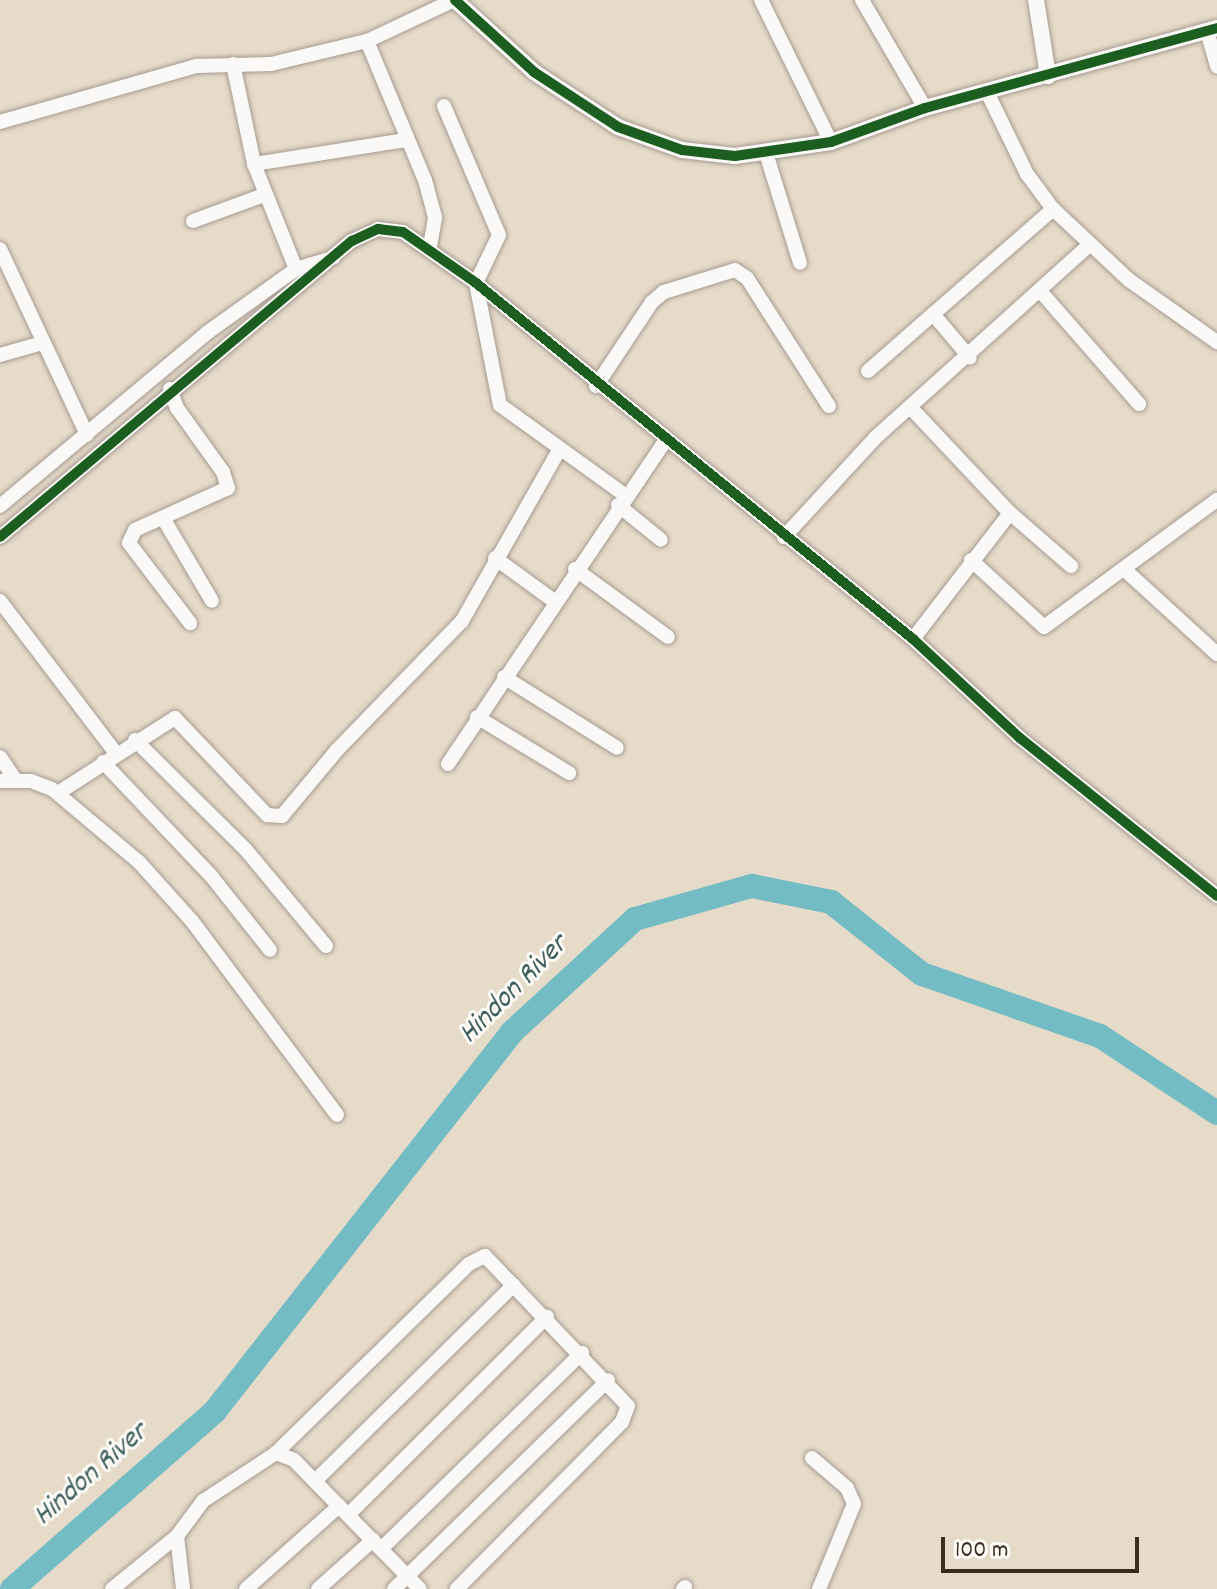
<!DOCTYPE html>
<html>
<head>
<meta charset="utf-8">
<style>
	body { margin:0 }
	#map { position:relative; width:1217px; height:1589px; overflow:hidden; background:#e6dac9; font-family:Dekko,sans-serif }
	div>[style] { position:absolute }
	.river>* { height:24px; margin:-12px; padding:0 12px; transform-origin:12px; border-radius:12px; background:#74bcc3 }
	.roads { filter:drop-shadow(0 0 2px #a59b90) drop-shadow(0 0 2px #a59b90) }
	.minor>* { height:14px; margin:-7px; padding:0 7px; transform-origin:7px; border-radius:7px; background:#fbf9f7 }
	.tertiary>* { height:16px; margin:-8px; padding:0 8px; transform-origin:8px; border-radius:8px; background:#fbf9f7 }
	.cycleway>* { height:10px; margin:-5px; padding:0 5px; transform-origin:5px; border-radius:5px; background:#1b5e20 }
	span { translate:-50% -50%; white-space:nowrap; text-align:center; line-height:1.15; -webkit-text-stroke:6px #fdfcf7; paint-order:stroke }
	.water-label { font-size:30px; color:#3e5f5f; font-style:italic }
	.scale { position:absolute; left:941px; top:1537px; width:198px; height:36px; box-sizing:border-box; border:4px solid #3b2a1e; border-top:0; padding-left:10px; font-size:24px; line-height:28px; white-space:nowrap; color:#3b2a1e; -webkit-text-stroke:6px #fdfcf7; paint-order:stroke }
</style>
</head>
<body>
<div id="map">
	<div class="river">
		<i style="left:12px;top:1589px;width:270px;rotate:-41.2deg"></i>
		<i style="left:215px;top:1411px;width:482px;rotate:-51.9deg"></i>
		<i style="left:512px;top:1032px;width:167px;rotate:-42.6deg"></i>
		<i style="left:635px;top:919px;width:122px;rotate:-15.8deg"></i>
		<i style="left:752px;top:886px;width:81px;rotate:11.4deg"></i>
		<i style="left:831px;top:902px;width:116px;rotate:38.4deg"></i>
		<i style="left:922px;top:974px;width:188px;rotate:19.2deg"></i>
		<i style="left:1100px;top:1036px;width:140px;rotate:33.3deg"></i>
	</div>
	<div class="roads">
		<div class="minor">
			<i style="left:761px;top:0;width:158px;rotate:63.8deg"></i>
			<i style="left:862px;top:0;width:125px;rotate:59.7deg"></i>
			<i style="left:1207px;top:31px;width:37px;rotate:74deg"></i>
			<i style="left:367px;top:41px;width:151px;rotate:67.4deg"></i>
			<i style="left:425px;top:180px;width:39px;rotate:75deg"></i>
			<i style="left:435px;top:218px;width:29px;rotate:100deg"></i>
			<i style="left:233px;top:64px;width:102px;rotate:78.1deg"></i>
			<i style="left:254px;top:164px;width:113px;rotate:68.2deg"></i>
			<i style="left:987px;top:92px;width:91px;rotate:64deg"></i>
			<i style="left:1027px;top:174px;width:44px;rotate:53.4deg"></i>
			<i style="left:1053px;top:209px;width:104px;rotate:43.1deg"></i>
			<i style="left:1129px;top:280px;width:108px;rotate:35.2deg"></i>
			<i style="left:444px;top:106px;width:140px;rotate:66.9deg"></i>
			<i style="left:499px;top:235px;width:53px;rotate:115.6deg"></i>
			<i style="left:476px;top:283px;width:124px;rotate:78.9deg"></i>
			<i style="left:500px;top:405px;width:154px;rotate:35.8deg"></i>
			<i style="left:0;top:122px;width:205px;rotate:-15.9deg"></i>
			<i style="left:197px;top:66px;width:74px;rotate:-1.5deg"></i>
			<i style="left:271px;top:64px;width:99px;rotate:-13.5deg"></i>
			<i style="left:367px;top:41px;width:96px;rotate:-25.2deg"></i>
			<i style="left:766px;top:153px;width:115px;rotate:72.8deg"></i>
			<i style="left:254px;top:164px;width:153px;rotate:-9deg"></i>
			<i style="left:193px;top:221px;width:76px;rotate:-20.1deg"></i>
			<i style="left:0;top:249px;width:205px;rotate:64.9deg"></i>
			<i style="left:1041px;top:292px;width:149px;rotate:48.8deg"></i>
			<i style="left:933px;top:314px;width:57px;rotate:49.9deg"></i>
			<i style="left:0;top:355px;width:44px;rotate:-15.9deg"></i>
			<i style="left:868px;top:371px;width:246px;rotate:-41.2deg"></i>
			<i style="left:596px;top:386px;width:101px;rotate:-56.3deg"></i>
			<i style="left:652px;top:302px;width:16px;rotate:-40deg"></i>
			<i style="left:664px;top:292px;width:74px;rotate:-17.2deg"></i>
			<i style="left:735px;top:270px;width:14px;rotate:34deg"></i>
			<i style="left:747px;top:278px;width:152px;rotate:57.4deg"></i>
			<i style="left:170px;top:389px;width:20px;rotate:70deg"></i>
			<i style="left:177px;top:408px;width:79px;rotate:54.3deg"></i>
			<i style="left:223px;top:472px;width:17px;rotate:73deg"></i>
			<i style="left:228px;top:488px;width:102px;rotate:155.7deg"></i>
			<i style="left:135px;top:530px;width:14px;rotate:115deg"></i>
			<i style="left:129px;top:543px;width:101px;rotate:52.7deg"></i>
			<i style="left:910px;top:407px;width:146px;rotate:46.7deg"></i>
			<i style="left:1010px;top:513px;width:81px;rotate:41deg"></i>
			<i style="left:618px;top:505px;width:55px;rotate:39.1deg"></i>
			<i style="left:0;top:506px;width:271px;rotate:-39.9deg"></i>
			<i style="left:208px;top:332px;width:108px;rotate:-35.6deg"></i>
			<i style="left:296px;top:269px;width:39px;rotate:-17deg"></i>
			<i style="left:163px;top:518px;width:96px;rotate:59.4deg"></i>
			<i style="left:0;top:537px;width:460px;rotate:-40.1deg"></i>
			<i style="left:352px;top:241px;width:29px;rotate:-25deg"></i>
			<i style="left:378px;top:229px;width:25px;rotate:7deg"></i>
			<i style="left:403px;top:232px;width:89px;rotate:34.9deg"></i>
			<i style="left:476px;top:283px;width:564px;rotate:39.17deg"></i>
			<i style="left:913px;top:639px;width:146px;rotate:42.8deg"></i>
			<i style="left:1020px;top:738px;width:253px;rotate:38.7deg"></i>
			<i style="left:784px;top:537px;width:136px;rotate:-47.4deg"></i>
			<i style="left:876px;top:437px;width:287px;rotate:-42deg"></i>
			<i style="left:495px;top:558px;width:73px;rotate:36.1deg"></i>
			<i style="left:971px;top:560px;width:99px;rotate:42.5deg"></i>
			<i style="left:1044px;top:627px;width:215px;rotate:-36.3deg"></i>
			<i style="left:575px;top:569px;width:115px;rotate:36.2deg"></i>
			<i style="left:1125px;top:570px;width:125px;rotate:42.4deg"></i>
			<i style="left:0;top:601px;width:191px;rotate:52.7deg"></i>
			<i style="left:913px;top:639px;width:159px;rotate:-52.4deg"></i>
			<i style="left:504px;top:677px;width:133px;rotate:32.1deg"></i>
			<i style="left:477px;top:717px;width:108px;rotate:31.3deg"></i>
			<i style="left:135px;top:740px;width:156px;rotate:44.7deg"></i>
			<i style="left:246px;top:850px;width:125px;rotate:50.2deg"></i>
			<i style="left:0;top:757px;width:27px;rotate:56deg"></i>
			<i style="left:103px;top:762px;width:158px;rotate:46.5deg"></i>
			<i style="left:212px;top:877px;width:93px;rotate:51.5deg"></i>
			<i style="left:448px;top:764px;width:389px;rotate:-56.1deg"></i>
			<i style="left:0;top:781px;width:31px"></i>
			<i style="left:31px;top:781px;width:22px;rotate:21deg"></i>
			<i style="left:52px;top:789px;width:114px;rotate:40deg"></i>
			<i style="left:139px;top:862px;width:79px;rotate:48.1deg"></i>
			<i style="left:192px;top:921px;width:242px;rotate:53.2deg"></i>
			<i style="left:58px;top:793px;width:139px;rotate:-32.7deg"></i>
			<i style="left:175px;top:718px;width:134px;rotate:46.5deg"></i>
			<i style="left:267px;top:815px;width:15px;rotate:4deg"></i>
			<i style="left:282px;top:816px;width:86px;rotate:-50.2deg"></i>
			<i style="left:337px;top:750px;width:180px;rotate:-45.9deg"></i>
			<i style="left:462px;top:621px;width:197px;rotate:-60.4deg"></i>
			<i style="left:276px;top:1453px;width:270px;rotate:-44.4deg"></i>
			<i style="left:469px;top:1264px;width:18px;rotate:-27deg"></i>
			<i style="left:485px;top:1256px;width:207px;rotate:46.4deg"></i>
			<i style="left:628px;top:1406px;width:17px;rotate:111deg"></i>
			<i style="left:622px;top:1422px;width:235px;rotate:134.7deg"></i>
			<i style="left:812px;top:1458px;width:46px;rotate:40.6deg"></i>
			<i style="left:847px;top:1488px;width:17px;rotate:66deg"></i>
			<i style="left:854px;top:1504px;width:92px;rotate:112.4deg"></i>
			<i style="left:315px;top:1481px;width:279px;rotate:-44.6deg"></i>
			<i style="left:348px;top:1515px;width:281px;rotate:-44.9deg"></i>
			<i style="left:177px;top:1536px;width:53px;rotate:83.5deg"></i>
			<i style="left:381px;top:1549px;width:281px;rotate:-44.3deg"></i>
			<i style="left:112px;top:1589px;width:84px;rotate:-39.2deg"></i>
			<i style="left:177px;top:1536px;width:44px;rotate:-53.4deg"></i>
			<i style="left:203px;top:1501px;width:87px;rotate:-33.3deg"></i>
			<i style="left:276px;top:1453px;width:19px;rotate:21deg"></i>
			<i style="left:294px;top:1460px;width:180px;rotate:45.7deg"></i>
			<i style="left:246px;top:1589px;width:125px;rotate:-41.7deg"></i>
			<i style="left:318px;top:1589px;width:74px;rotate:-41.7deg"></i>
			<i style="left:394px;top:1589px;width:299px;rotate:-44.3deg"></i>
			<i style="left:683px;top:1589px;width:3px;rotate:-45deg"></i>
		</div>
		<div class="tertiary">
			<i style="left:455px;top:0;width:107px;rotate:42.3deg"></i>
			<i style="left:534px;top:72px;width:100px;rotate:33.2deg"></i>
			<i style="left:618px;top:127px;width:68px;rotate:19.8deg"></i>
			<i style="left:682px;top:150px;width:53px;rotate:6.5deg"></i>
			<i style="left:735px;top:156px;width:97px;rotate:-8.3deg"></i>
			<i style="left:831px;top:142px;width:100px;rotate:-19.9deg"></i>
			<i style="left:925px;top:108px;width:303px;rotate:-15.3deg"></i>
			<i style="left:1036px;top:0;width:77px;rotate:81deg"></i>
		</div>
	</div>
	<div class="cycleway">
		<i style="left:455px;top:0;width:107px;rotate:42.3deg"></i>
		<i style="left:534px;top:72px;width:100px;rotate:33.2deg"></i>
		<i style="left:618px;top:127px;width:68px;rotate:19.8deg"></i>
		<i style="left:682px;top:150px;width:53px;rotate:6.5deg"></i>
		<i style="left:735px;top:156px;width:97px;rotate:-8.3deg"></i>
		<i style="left:831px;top:142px;width:100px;rotate:-19.9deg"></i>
		<i style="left:925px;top:108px;width:303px;rotate:-15.3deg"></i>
		<i style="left:0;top:537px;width:460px;rotate:-40.1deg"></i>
		<i style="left:352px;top:241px;width:29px;rotate:-25deg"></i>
		<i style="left:378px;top:229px;width:25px;rotate:7deg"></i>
		<i style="left:403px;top:232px;width:89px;rotate:34.9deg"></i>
		<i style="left:476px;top:283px;width:564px;rotate:39.17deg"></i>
		<i style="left:913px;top:639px;width:146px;rotate:42.8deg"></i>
		<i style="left:1020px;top:738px;width:253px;rotate:38.7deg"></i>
	</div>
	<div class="water-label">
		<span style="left:515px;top:991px;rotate:-45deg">Hindon River</span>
		<span style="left:92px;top:1476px;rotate:-41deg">Hindon River</span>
	</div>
	<div class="scale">100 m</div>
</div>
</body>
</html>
